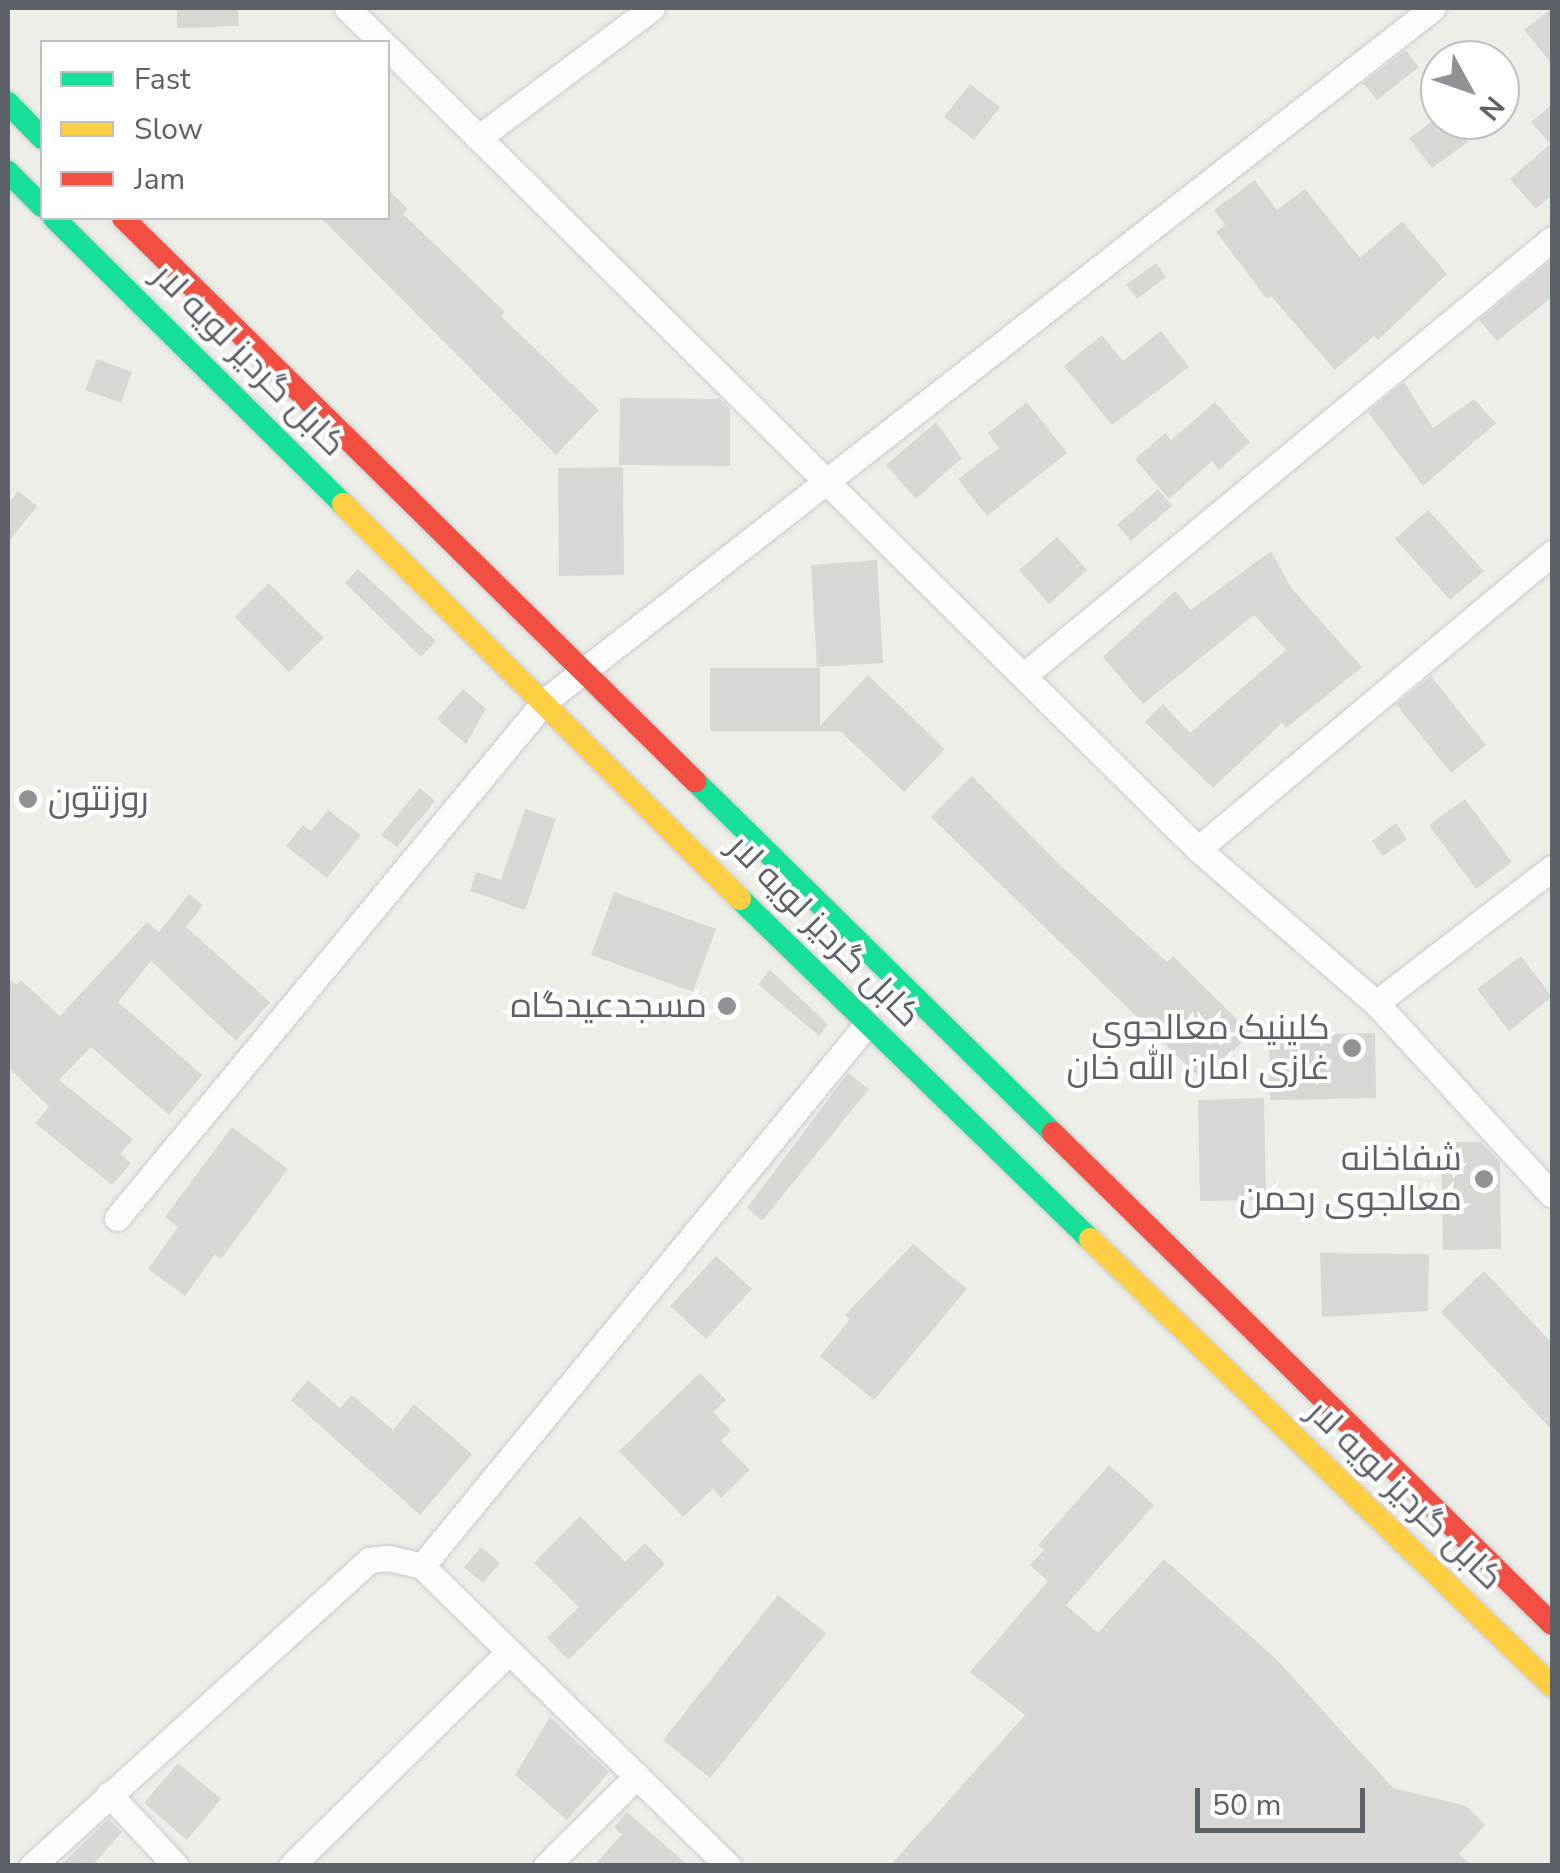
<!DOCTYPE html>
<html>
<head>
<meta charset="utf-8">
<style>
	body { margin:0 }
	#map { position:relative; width:1560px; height:1873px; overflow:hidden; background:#eeeee9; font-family:"Nunito Sans",Cairo,sans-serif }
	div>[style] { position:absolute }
	.building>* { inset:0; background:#d8d7d4 }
	.roads { filter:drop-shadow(0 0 2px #cbcccb) drop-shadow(0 0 2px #cbcccb) }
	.street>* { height:25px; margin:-12.5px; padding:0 12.5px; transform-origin:12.5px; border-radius:12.5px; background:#fcfcfc }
	.fast>* { height:22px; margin:-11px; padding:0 11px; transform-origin:11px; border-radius:11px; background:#16e098 }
	.slow>* { height:22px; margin:-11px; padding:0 11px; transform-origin:11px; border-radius:11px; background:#ffcf43 }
	.jam>* { height:22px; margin:-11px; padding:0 11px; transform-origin:11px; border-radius:11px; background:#f24e42 }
	.dots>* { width:28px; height:28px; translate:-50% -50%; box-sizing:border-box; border:5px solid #fff; border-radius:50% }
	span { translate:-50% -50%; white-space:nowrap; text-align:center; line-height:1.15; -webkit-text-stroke:8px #fff; paint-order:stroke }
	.street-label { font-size:35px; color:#5d6168 }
	.poi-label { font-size:35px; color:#5d6168 }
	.left { translate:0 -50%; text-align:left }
	.right { translate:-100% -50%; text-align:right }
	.frame { position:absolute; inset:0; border:10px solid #5d6168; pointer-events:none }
	.legend { position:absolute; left:40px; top:40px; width:350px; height:180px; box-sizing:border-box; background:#fff; border:2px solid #bec0c3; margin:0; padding:12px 18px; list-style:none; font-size:30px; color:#5d6168 }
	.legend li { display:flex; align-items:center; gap:20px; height:50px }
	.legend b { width:50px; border:2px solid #bec0c3 }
	.north { position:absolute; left:1420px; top:40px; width:100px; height:100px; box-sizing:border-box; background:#fff; border:2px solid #bec0c3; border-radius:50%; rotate:130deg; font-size:28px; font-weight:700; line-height:40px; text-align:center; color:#5d6168 }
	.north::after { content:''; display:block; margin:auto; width:35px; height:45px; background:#909295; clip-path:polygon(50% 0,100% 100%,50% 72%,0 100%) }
	.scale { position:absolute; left:1195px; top:1788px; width:170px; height:45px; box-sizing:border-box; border:5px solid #5d6168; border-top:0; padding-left:12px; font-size:30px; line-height:35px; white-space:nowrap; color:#5d6168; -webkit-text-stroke:8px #fff; paint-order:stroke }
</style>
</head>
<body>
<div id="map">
	<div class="building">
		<i style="clip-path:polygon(177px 8px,238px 8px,239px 26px,177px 28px)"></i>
		<i style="clip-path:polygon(1552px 8px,1552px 64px,1524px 30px)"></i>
		<i style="clip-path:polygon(1406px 50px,1419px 67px,1377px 100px,1363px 83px)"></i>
		<i style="clip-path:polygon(970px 84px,1000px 107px,974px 140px,944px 117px)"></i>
		<i style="clip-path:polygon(1552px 104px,1552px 195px,1536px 209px,1510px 179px,1550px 144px,1531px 122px)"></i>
		<i style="clip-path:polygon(1434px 120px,1451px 120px,1468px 142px,1432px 168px,1409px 138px)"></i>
		<i style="clip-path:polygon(1255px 180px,1277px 210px,1305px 189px,1360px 258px,1402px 221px,1447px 274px,1378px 340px,1374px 336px,1335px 370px,1271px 296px,1267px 299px,1216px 232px,1225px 225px,1214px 210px)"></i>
		<i style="clip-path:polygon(388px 190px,408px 209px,403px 214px,505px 312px,501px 316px,599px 410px,556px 455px,321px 218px,388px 218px)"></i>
		<i style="clip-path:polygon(1552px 260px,1552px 297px,1497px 341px,1479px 320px)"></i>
		<i style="clip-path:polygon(1156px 263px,1166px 277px,1137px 299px,1126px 285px)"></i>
		<i style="clip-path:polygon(1161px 331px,1189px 367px,1112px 425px,1064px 366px,1102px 335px,1123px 361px)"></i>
		<i style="clip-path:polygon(97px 359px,132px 372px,121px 403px,85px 390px)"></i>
		<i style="clip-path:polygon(1404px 382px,1433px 428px,1474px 399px,1496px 423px,1423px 486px,1368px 412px)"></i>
		<i style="clip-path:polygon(620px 398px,720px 399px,730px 409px,730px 466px,619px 465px)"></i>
		<i style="clip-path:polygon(1027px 402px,1067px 453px,987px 516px,958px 479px,999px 448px,988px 433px)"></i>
		<i style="clip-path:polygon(1215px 402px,1250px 442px,1219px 470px,1212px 461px,1169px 499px,1135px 459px,1165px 433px,1171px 440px)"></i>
		<i style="clip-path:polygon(936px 422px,962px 458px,916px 499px,886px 465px)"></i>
		<i style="clip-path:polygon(623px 467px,624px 575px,559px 576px,558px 468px)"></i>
		<i style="clip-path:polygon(1158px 489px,1172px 506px,1131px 541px,1117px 525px)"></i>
		<i style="clip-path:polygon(18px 491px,37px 506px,8px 543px,8px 504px)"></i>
		<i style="clip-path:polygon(1428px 510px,1484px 571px,1450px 600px,1395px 539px)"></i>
		<i style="clip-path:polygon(1057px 537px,1087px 570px,1049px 604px,1019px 570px)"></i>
		<i style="clip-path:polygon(1271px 551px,1292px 589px,1362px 667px,1286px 728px,1282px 723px,1213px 788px,1145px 722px,1163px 704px,1190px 733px,1286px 650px,1254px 615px,1143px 704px,1103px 657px,1175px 591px,1191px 610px)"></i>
		<i style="clip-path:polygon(877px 560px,883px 663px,817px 667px,811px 565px)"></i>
		<i style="clip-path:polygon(358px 569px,436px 641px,421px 657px,345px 583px)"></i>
		<i style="clip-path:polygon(269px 583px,324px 638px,289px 672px,235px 617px)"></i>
		<i style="clip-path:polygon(710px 668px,820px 668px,820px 726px,868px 675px,945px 749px,904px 792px,840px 731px,710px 731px)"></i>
		<i style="clip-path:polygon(1431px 676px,1486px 745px,1451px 773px,1396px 704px)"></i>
		<i style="clip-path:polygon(463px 689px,486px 709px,466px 744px,437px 719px)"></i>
		<i style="clip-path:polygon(972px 776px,1061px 866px,1167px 962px,1173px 956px,1251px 1033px,1203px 1081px,931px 817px)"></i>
		<i style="clip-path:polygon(420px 788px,435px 801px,397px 847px,381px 835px)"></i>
		<i style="clip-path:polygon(1465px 799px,1512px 862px,1476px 889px,1429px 825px)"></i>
		<i style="clip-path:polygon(525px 809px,556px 819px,525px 910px,470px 891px,476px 872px,501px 880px)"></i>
		<i style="clip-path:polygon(328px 810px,361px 835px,327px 878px,286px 846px,303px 825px,311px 831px)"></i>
		<i style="clip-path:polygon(1396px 823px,1407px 839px,1383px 856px,1372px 841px)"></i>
		<i style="clip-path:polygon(614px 892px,716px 929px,693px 992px,591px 955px)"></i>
		<i style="clip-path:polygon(189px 894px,203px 905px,186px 927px,270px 1002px,236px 1041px,151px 961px,118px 1002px,202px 1075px,169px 1115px,91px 1047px,59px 1080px,133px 1139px,120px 1154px,131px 1163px,112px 1185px,35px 1123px,49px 1107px,8px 1067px,8px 977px,16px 985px,21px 980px,60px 1016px,147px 922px,159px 932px)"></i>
		<i style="clip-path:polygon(1521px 956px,1552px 997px,1509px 1031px,1477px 989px)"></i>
		<i style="clip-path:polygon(770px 970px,828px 1024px,819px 1036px,758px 984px)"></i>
		<i style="clip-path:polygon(1375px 1033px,1376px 1098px,1270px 1100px,1269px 1035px)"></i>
		<i style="clip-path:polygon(848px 1073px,869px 1089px,762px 1221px,747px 1208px)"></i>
		<i style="clip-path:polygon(1264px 1098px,1266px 1200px,1200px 1201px,1198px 1100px)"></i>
		<i style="clip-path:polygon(232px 1127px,288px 1169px,221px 1259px,215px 1254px,185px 1296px,148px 1269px,178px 1227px,165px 1217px)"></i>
		<i style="clip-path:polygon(1441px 1142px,1481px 1142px,1500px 1162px,1501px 1249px,1443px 1250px)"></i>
		<i style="clip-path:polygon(913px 1244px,967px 1289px,874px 1400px,820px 1356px,850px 1319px,845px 1315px)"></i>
		<i style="clip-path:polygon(1320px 1253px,1429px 1254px,1428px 1311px,1322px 1317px)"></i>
		<i style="clip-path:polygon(716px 1256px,752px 1289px,706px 1339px,670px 1306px)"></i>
		<i style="clip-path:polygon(1484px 1271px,1552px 1343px,1552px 1430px,1441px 1312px)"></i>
		<i style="clip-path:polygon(700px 1373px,726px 1400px,713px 1412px,731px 1431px,721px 1441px,750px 1470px,721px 1498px,713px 1489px,683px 1517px,619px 1451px)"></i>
		<i style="clip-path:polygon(308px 1380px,340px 1408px,352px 1395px,393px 1430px,414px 1404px,472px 1454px,420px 1515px,291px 1400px)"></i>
		<i style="clip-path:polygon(1109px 1465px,1154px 1505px,1066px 1605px,1098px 1633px,1164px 1559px,1277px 1660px,1393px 1788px,1466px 1806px,1485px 1825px,1459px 1854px,1473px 1866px,890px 1866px,1025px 1715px,970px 1672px,1048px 1581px,1030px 1565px,1044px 1550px,1038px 1545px)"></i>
		<i style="clip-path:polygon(580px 1516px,625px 1562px,645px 1543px,665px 1564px,568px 1660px,547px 1638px,579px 1607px,534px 1563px)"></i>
		<i style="clip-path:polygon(481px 1547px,500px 1563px,483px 1583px,464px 1567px)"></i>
		<i style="clip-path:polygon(778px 1595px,826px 1633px,710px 1778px,663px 1740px)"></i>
		<i style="clip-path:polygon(550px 1717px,609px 1772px,567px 1820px,515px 1775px)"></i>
		<i style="clip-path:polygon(178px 1763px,221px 1799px,187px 1840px,144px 1803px)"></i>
		<i style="clip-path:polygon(627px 1812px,689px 1866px,594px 1866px,622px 1834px,614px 1828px)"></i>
		<i style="clip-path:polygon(108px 1819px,122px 1832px,92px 1866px,60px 1866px)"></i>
	</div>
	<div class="roads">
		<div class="street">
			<i style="left:347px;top:8px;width:49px;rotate:44.2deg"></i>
			<i style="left:388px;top:48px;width:1139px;rotate:44.68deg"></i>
			<i style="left:1198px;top:849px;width:235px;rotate:40.9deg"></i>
			<i style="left:1376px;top:1003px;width:260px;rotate:47.5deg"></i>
			<i style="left:478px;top:138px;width:217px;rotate:-36.8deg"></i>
			<i style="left:1023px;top:676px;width:686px;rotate:-39.56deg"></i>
			<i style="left:1198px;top:849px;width:461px;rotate:-39.9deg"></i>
			<i style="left:1376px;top:1003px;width:222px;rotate:-37.5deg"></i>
			<i style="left:117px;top:1218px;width:671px;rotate:-50.38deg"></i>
			<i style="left:545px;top:701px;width:1126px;rotate:-37.97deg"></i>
			<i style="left:422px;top:1566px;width:701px;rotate:-50.61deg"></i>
			<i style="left:109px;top:1794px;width:98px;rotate:47.1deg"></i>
			<i style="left:32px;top:1866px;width:455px;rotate:-42.2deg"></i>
			<i style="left:369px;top:1560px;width:19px;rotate:-6deg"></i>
			<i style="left:388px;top:1558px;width:35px;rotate:13deg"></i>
			<i style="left:422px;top:1566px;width:429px;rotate:44.4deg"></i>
			<i style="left:291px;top:1866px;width:305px;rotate:-44.5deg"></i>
			<i style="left:546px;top:1866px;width:128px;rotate:-44.7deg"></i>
		</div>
		<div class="fast">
			<i style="left:8px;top:103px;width:49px;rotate:45.8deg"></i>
			<i style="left:8px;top:172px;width:48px;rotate:45deg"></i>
			<i style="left:54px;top:218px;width:407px;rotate:44.7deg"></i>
			<i style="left:695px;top:781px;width:502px;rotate:44.52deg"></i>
			<i style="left:740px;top:899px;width:488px;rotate:44.2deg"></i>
		</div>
		<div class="slow">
			<i style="left:343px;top:504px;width:560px;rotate:44.86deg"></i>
			<i style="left:1090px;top:1239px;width:643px;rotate:44.05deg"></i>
		</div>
		<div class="jam">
			<i style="left:123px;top:218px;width:803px;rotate:44.55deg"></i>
			<i style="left:1053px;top:1133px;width:700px;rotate:44.54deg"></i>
		</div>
	</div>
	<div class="dots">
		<i style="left:28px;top:799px;background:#909295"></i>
		<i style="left:727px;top:1006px;background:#909295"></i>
		<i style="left:1352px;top:1048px;background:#909295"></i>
		<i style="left:1484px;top:1179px;background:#909295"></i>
	</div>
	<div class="street-label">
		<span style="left:249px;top:360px;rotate:45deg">کابل گردیز لویه لار</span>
		<span style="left:824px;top:931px;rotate:45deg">کابل گردیز لویه لار</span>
		<span style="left:1405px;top:1495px;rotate:44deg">کابل گردیز لویه لار</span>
	</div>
	<div class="poi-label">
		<span class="left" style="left:48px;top:799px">روزنتون</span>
		<span class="right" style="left:707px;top:1006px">مسجدعیدگاه</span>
		<span class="right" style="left:1330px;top:1048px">کلینیک معالجوی<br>غازی امان الله خان</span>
		<span class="right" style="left:1462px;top:1179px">شفاخانه<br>معالجوی رحمن</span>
	</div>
	<div class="frame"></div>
	<ul class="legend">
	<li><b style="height:12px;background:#16e098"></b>Fast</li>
	<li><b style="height:12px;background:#ffcf43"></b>Slow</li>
	<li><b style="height:12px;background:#f24e42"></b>Jam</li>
	</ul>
	<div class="north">N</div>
	<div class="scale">50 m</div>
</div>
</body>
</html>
